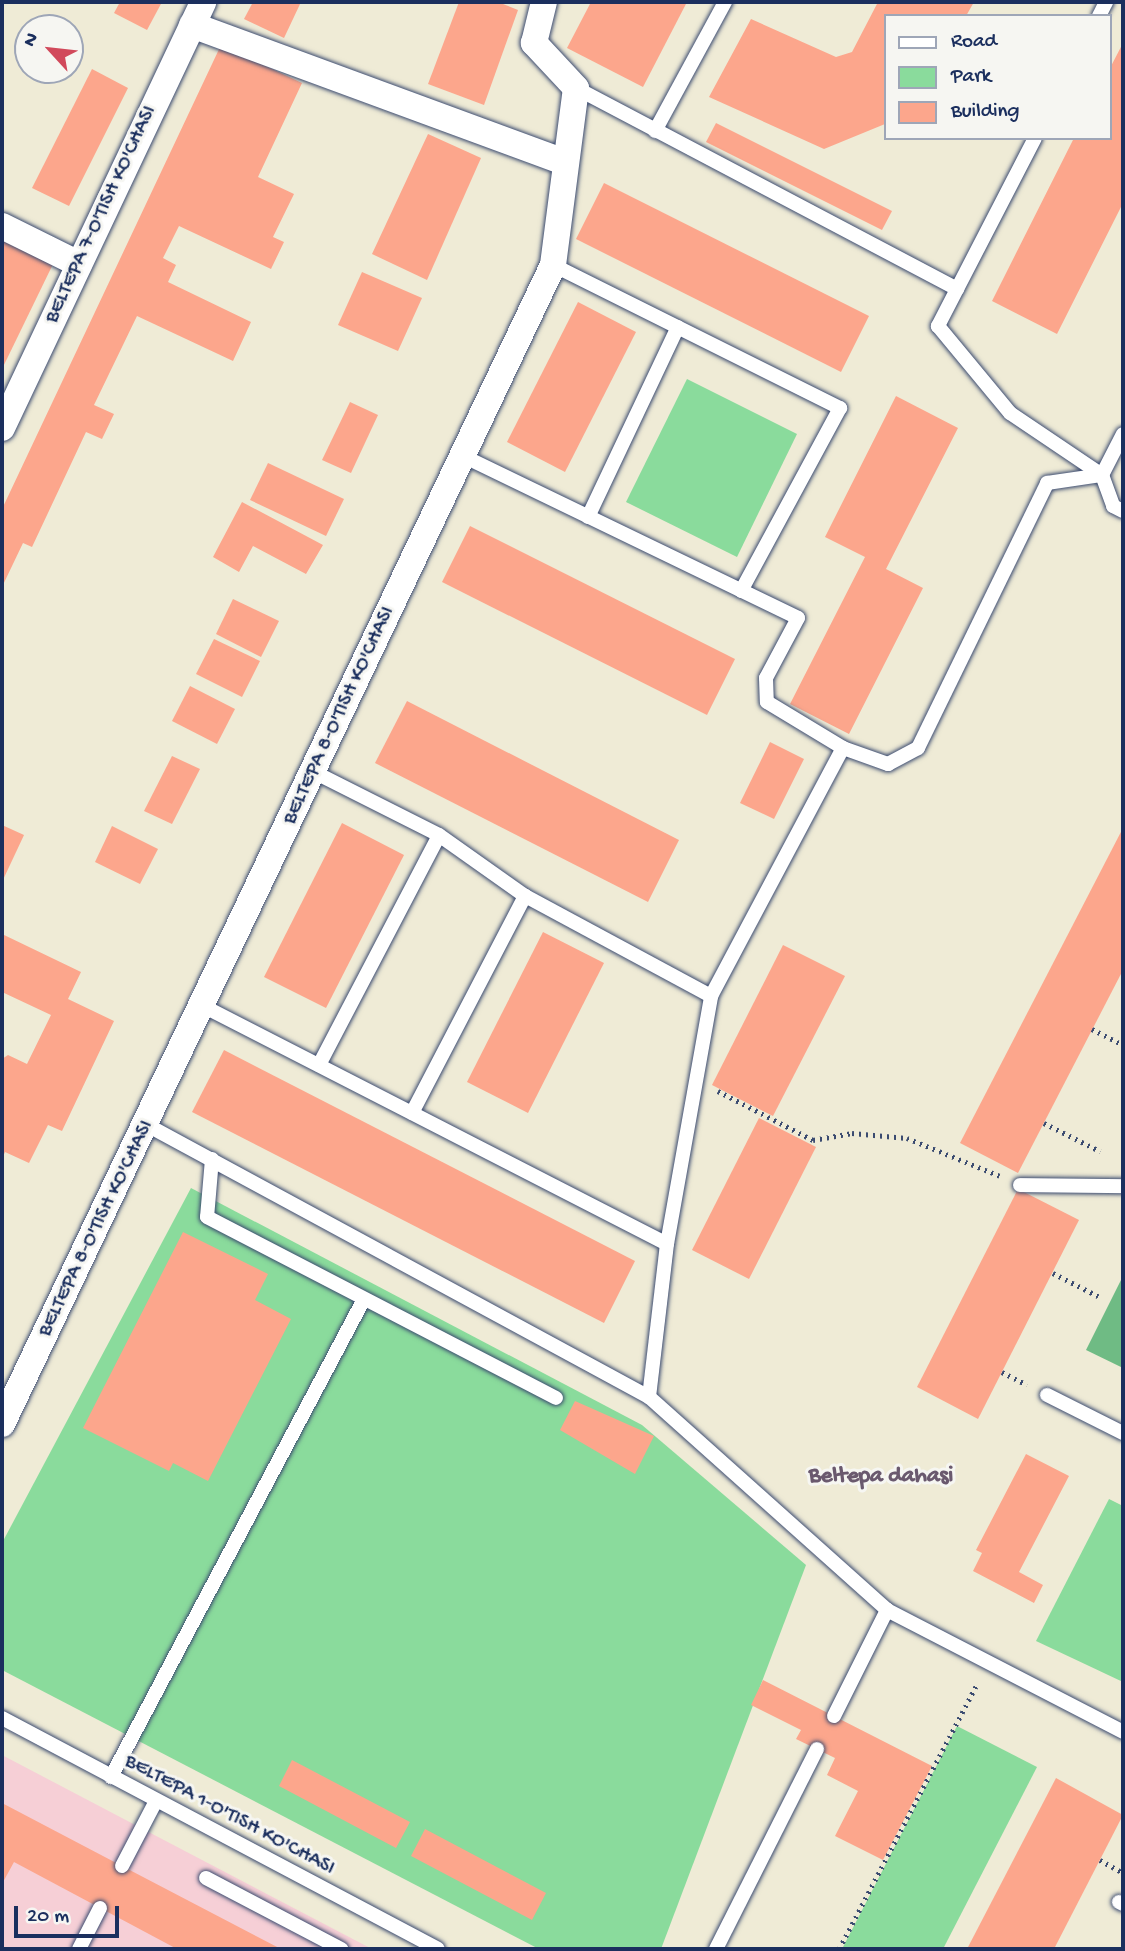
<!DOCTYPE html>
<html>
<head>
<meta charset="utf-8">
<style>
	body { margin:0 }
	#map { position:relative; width:1125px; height:1951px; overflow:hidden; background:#efebd6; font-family:"Gochi Hand",sans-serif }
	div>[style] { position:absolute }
	.built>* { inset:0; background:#f6cfd6 }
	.green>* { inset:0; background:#8adb9c }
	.forest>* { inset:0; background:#6fbb84 }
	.building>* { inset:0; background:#fca68c }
	.path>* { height:4.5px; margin-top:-2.25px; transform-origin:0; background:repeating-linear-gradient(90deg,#3b4b70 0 2px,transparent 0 7px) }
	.roads { filter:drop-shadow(0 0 2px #3b4b70) drop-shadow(0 0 2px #3b4b70) }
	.service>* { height:14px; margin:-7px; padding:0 7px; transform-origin:7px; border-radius:7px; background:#fff }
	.minor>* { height:26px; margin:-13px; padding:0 13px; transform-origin:13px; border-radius:13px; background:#fff }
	span { translate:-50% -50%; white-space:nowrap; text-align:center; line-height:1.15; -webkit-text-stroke:6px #f6f6f2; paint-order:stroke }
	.street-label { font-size:21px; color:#1b2f5e }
	.neighbourhood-label { font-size:23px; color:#6a596e; font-weight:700 }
	.frame { position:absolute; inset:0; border:4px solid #1b2f5e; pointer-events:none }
	.legend { position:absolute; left:884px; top:14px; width:228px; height:126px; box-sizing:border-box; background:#f6f6f2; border:2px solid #9ea6b7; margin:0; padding:9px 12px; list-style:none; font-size:21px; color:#1b2f5e }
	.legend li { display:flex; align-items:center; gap:14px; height:35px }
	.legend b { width:35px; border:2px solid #9ea6b7 }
	.north { position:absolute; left:14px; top:14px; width:70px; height:70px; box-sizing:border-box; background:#f6f6f2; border:2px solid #9ea6b7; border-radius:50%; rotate:297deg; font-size:19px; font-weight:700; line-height:28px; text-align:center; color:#1b2f5e }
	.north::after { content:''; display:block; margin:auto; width:24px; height:32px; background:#d1495b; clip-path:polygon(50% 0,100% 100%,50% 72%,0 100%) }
	.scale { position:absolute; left:14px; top:1906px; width:105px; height:32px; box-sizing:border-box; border:4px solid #1b2f5e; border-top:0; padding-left:9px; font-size:21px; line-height:24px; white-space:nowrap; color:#1b2f5e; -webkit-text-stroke:5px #f6f6f2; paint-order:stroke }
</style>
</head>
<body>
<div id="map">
	<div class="built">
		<i style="clip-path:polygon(2px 1755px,141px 1828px,372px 1949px,2px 1949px)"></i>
	</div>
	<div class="green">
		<i style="clip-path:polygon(687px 379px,797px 434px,737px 557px,626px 502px)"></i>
		<i style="clip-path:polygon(191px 1188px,642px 1425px,806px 1565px,661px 1949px,539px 1949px,2px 1670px,2px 1543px)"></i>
		<i style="clip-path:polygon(1109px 1499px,1123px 1506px,1123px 1682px,1036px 1641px)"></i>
		<i style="clip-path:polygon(957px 1726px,1037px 1767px,943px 1949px,842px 1949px)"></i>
	</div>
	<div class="forest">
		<i style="clip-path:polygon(1123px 1276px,1123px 1368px,1086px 1350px)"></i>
	</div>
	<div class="building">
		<i style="clip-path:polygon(120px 2px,162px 2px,147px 30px,114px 13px)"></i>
		<i style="clip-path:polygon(253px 2px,301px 2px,284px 38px,244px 19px)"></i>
		<i style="clip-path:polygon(459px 2px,498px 2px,518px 10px,484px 105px,428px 84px)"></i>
		<i style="clip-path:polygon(591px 2px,687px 2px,643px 87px,567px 48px)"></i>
		<i style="clip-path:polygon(878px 2px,974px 2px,966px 16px,885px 16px,885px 124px,824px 149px,709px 97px,751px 19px,836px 57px,852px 52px)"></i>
		<i style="clip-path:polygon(1123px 43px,1123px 203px,1057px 334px,992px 301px,1074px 138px,1109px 138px,1109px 70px)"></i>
		<i style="clip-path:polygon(221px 45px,302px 83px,258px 177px,294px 194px,273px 237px,284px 242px,271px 269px,179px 226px,163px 258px,176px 265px,168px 282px,251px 322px,233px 361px,137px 316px,94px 405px,114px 414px,102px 439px,86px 432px,32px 547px,23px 543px,2px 587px,2px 509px)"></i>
		<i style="clip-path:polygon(92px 69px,128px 88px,69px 206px,32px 188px)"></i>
		<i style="clip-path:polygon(716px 123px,892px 211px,882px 230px,706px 142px)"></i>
		<i style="clip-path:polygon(428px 134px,481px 158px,427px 280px,372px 254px)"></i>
		<i style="clip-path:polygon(604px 183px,869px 316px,841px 372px,576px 239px)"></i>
		<i style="clip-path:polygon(2px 237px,54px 262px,2px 369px)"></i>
		<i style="clip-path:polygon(362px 272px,422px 298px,398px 351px,338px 325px)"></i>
		<i style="clip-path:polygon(578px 302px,636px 332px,565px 472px,507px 442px)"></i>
		<i style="clip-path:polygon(896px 396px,958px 428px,886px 569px,923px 588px,849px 734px,790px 704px,865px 557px,825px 537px)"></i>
		<i style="clip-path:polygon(350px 402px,378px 415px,351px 473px,322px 460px)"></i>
		<i style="clip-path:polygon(268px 463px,344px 499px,326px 536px,250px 500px)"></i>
		<i style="clip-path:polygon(242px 502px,323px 545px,306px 574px,253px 546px,239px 572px,213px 557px)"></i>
		<i style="clip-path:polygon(470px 526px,735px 659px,707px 715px,442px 582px)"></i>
		<i style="clip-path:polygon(233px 599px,279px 621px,261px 657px,216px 634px)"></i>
		<i style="clip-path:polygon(214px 639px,260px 661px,242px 697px,196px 674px)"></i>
		<i style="clip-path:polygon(190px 686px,235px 709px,217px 744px,172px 721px)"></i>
		<i style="clip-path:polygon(407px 701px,679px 840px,648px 902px,375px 763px)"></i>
		<i style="clip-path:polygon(770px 742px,804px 759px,774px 819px,740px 803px)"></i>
		<i style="clip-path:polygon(172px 756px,200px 769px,172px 824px,144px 811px)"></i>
		<i style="clip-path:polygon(342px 823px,404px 855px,326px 1008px,264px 977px)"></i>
		<i style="clip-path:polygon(2px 825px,24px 835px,2px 882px)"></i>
		<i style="clip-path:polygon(112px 826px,158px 849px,140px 884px,95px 862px)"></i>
		<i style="clip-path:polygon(1123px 828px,1123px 970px,1018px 1173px,960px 1143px)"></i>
		<i style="clip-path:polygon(543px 932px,604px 963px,528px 1113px,467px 1082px)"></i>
		<i style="clip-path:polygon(2px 934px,81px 972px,68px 999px,114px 1021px,62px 1131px,48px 1125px,29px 1163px,5px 1152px,2px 1159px,2px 1059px,8px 1055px,27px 1064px,51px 1015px,2px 992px)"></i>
		<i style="clip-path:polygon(783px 945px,845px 976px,773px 1116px,712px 1085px)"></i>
		<i style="clip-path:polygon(224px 1050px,635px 1261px,604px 1323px,192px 1112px)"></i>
		<i style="clip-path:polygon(759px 1118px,816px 1147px,749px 1279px,692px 1250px)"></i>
		<i style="clip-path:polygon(1018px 1189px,1079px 1220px,978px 1419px,917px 1387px)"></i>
		<i style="clip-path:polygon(183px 1232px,268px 1274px,255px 1300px,291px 1319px,208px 1481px,173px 1463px,169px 1471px,83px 1428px)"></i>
		<i style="clip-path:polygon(575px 1401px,654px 1436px,635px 1474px,560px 1430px)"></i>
		<i style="clip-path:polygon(1026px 1454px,1069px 1476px,1019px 1572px,1043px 1585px,1034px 1603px,973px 1571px,982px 1553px,976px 1550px)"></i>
		<i style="clip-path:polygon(763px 1680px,932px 1766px,883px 1860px,835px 1836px,858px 1791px,827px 1775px,835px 1758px,796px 1739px,801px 1730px,751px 1705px)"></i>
		<i style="clip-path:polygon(292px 1760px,410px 1822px,396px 1848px,279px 1786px)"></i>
		<i style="clip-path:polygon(1056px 1778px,1123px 1815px,1054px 1949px,967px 1949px)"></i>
		<i style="clip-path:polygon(2px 1803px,122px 1866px,281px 1949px,177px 1949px,14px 1862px,2px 1884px)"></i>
		<i style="clip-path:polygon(425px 1829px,546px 1893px,532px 1920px,411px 1856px)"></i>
	</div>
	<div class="path">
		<i style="left:1092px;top:1029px;width:35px;rotate:27deg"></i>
		<i style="left:718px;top:1091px;width:107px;rotate:27.3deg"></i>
		<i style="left:813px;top:1140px;width:40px;rotate:-10deg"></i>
		<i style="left:852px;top:1133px;width:55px;rotate:5.2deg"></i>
		<i style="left:907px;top:1138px;width:100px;rotate:22.2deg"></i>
		<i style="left:1044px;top:1123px;width:63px;rotate:26.6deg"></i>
		<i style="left:1053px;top:1273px;width:51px;rotate:27.1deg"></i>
		<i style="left:1002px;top:1372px;width:28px;rotate:27deg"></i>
		<i style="left:1100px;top:1860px;width:26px;rotate:29deg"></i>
		<i style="left:839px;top:1949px;width:299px;rotate:-62.5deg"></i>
	</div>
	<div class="roads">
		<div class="service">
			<i style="left:1099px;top:16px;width:16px;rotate:-63deg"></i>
			<i style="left:576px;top:88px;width:431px;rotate:27.8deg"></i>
			<i style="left:655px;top:131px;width:147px;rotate:-61.5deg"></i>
			<i style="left:1035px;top:138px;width:212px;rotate:117.3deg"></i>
			<i style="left:938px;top:326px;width:113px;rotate:50.4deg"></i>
			<i style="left:1010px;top:413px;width:111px;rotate:34deg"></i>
			<i style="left:1102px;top:475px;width:33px;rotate:70deg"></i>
			<i style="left:1113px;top:506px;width:11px;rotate:27deg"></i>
			<i style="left:553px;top:265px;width:321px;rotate:26.5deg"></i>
			<i style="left:840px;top:408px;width:208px;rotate:118.4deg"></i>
			<i style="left:463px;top:456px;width:372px;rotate:25.8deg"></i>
			<i style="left:798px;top:618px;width:68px;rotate:118.1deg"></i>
			<i style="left:766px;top:678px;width:24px;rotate:88deg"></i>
			<i style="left:767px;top:702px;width:89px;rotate:31.2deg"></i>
			<i style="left:843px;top:748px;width:48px;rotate:19.6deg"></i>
			<i style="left:888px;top:764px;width:34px;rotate:-28deg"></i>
			<i style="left:918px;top:748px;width:295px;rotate:-64deg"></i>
			<i style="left:1047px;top:483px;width:56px;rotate:-8.3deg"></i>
			<i style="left:1102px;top:475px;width:46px;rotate:-62.9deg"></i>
			<i style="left:588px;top:517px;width:210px;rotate:-64.7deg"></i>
			<i style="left:711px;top:996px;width:281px;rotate:-62deg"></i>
			<i style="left:203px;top:1006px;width:521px;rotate:27.15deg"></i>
			<i style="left:667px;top:1244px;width:252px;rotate:-79.9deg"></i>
			<i style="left:711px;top:996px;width:211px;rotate:-151.7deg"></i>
			<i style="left:525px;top:896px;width:105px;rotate:-144.7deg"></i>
			<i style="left:439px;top:835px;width:140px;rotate:-153.3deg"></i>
			<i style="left:319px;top:1065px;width:259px;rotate:-62.4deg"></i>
			<i style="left:412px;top:1113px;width:245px;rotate:-62.5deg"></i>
			<i style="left:147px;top:1125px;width:571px;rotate:28.45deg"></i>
			<i style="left:649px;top:1397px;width:319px;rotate:41.8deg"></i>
			<i style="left:887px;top:1610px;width:266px;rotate:27.3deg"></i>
			<i style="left:212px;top:1159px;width:58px;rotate:94.9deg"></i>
			<i style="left:207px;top:1217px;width:393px;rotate:27.4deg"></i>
			<i style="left:1020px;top:1185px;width:103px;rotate:0.6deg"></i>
			<i style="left:1047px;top:1395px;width:85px;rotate:26.6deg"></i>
			<i style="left:649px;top:1397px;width:154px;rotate:-83.3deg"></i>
			<i style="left:834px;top:1716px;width:119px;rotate:-63.4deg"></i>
			<i style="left:2px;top:1718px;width:493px;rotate:27.9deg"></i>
			<i style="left:111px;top:1777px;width:541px;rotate:-62.11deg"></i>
			<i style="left:122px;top:1866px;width:73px;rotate:-62.4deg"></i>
			<i style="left:206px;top:1878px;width:153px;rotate:27.7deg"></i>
			<i style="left:1119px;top:1902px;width:4px;rotate:27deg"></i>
			<i style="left:79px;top:1949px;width:46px;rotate:-62.9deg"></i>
			<i style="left:716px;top:1949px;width:224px;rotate:-63.2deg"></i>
		</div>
		<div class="minor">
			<i style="left:192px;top:25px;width:396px;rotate:20.2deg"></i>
			<i style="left:2px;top:226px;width:86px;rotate:26.3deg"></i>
			<i style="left:2px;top:428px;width:471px;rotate:-64.7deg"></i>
			<i style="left:2px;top:1424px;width:1283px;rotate:-64.57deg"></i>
			<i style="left:553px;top:265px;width:178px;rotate:-82.6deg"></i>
			<i style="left:576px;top:88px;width:62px;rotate:-133deg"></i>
			<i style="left:534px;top:43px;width:42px;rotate:-76.3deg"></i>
		</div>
	</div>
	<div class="street-label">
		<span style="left:102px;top:215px;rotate:-65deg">BELTEPA 7-O'TISH KO'CHASI</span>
		<span style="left:340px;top:716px;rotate:-65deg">BELTEPA 8-O'TISH KO'CHASI</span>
		<span style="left:97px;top:1229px;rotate:-64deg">BELTEPA 8-O'TISH KO'CHASI</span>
		<span style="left:229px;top:1816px;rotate:28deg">BELTEPA 1-O'TISH KO'CHASI</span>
	</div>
	<div class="neighbourhood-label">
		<span style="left:881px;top:1477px">Beltepa dahasi</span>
	</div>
	<div class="frame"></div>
	<ul class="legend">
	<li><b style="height:9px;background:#fff"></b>Road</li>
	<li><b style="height:19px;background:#8adb9c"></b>Park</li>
	<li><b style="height:19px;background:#fca68c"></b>Building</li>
	</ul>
	<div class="north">N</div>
	<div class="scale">20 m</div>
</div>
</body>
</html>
